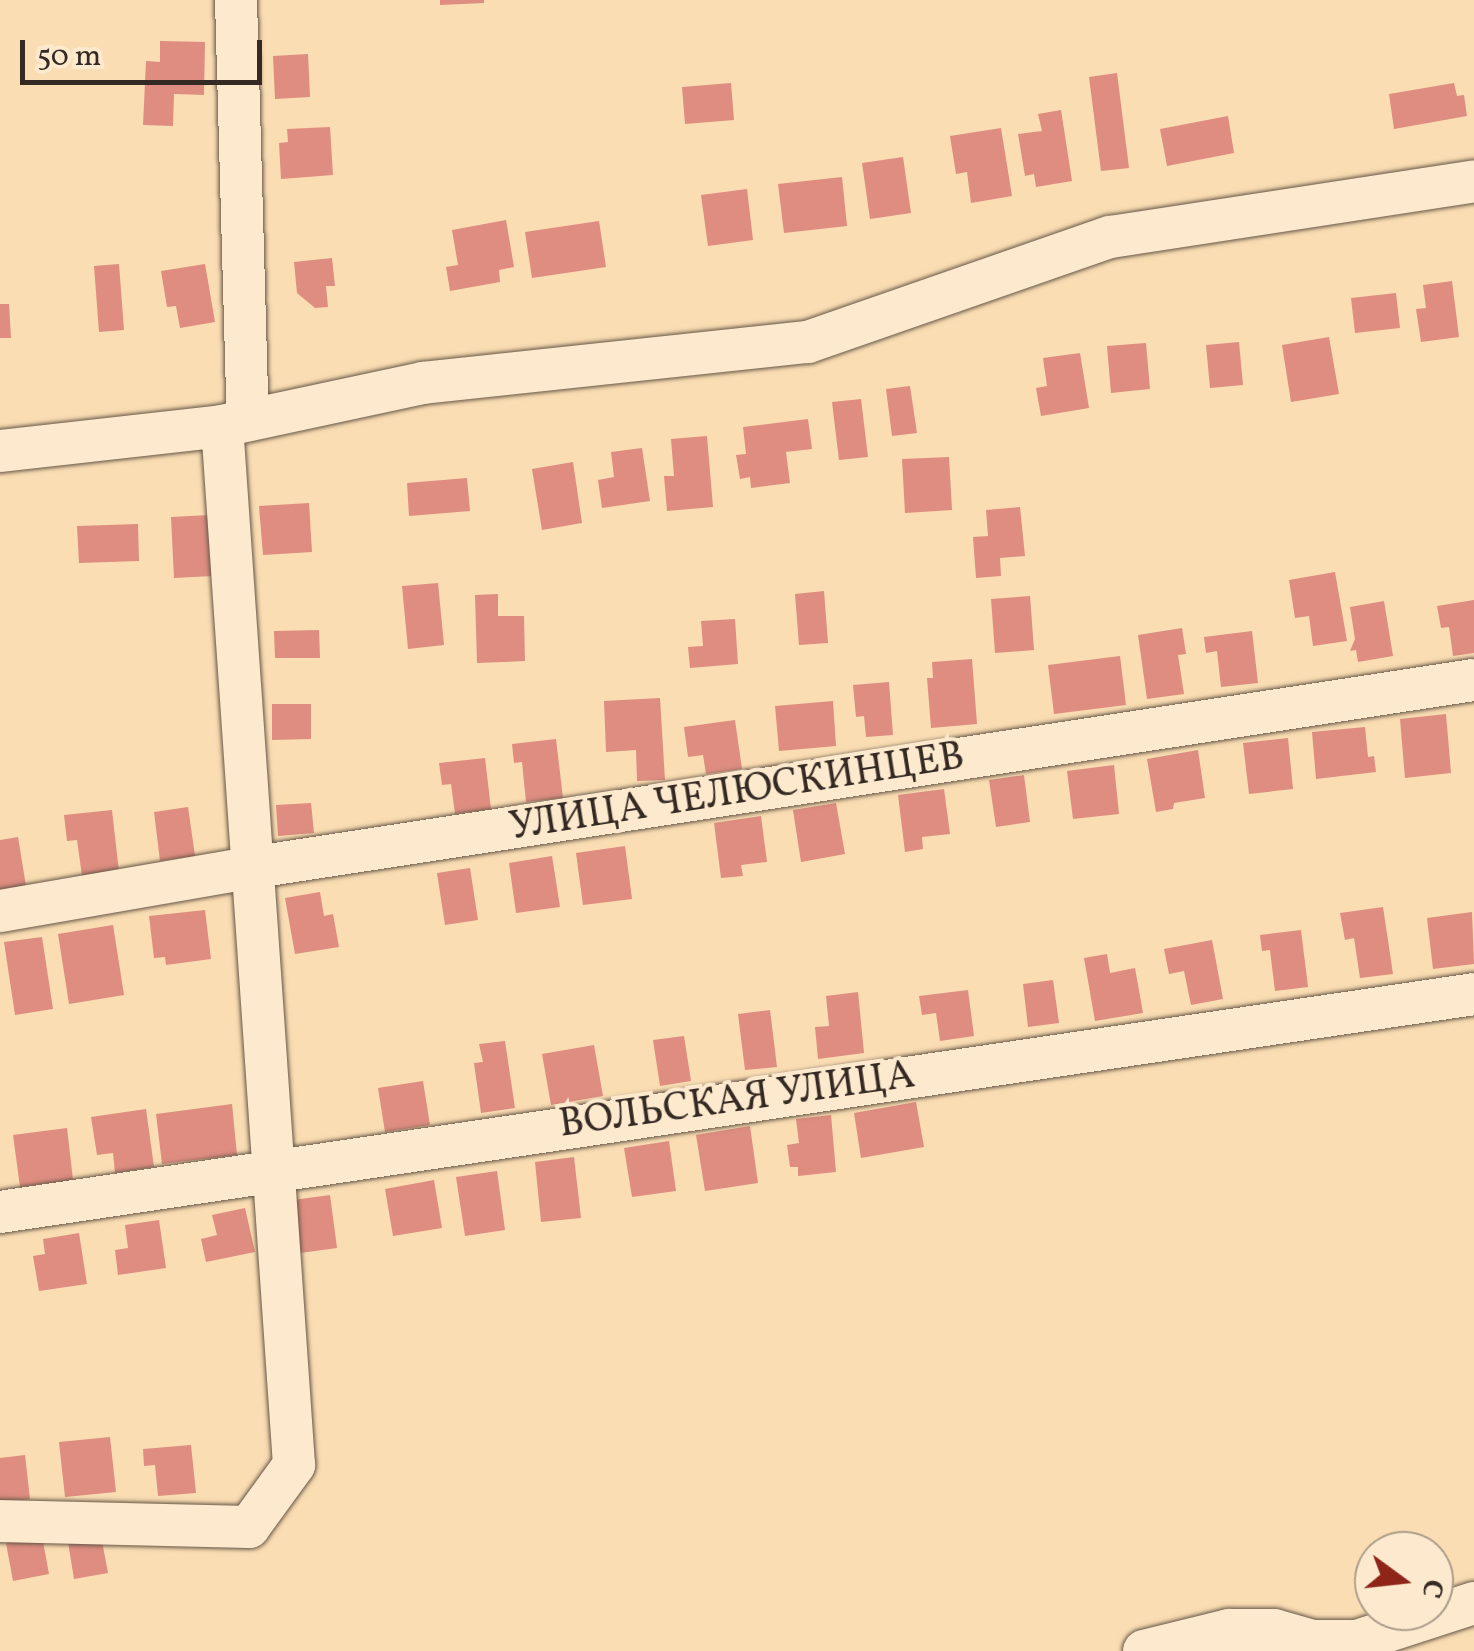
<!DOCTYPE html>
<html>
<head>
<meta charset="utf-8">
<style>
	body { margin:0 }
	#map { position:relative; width:1474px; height:1651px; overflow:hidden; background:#faddb3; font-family:Vollkorn,serif }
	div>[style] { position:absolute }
	.building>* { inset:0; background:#de8d80 }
	.roads { filter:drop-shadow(0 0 2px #665747) drop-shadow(0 0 2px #665747) }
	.minor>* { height:42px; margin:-21px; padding:0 21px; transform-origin:21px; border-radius:21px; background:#fce9ce }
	span { translate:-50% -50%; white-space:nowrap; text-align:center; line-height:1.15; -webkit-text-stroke:8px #fce9ce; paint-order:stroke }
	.street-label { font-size:40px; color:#352a23 }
	.north { position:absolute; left:1354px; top:1531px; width:100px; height:100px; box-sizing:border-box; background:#fce9ce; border:2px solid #ac9d8a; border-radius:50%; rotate:105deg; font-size:28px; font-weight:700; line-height:40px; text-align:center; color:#352a23 }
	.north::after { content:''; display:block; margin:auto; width:35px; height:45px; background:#8f2418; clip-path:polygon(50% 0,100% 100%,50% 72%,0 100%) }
	.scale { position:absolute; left:20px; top:40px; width:242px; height:45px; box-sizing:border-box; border:5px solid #352a23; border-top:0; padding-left:12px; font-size:30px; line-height:35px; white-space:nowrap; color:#352a23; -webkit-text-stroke:8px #fce9ce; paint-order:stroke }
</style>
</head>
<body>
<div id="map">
	<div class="building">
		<i style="clip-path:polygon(440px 0,484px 0,484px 3px,440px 5px)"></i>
		<i style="clip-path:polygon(160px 41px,205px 42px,204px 95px,174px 94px,173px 126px,143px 125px,146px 61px,160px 62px)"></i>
		<i style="clip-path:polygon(308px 54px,310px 97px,275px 99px,273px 56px)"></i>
		<i style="clip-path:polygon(1117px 73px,1129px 168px,1101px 171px,1089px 77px)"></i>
		<i style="clip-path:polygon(731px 83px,734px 120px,685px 124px,682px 87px)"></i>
		<i style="clip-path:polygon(1454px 83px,1457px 96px,1464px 95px,1467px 116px,1394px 129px,1389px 94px)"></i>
		<i style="clip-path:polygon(1061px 110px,1072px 181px,1036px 187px,1034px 174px,1025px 176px,1018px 134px,1042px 131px,1038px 114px)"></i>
		<i style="clip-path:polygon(1228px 116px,1234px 153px,1167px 166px,1160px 129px)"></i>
		<i style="clip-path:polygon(330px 127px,333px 175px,281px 179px,279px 143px,288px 142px,287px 129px)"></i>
		<i style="clip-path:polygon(1001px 128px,1012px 196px,971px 203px,967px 172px,956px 174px,950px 136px)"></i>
		<i style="clip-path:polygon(903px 157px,911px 213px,870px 219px,862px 163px)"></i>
		<i style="clip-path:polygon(842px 177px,847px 226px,784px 233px,778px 184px)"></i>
		<i style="clip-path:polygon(747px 189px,753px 240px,708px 246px,701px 195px)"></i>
		<i style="clip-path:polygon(506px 220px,514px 267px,499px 270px,500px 282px,450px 291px,446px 267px,458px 265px,452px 230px)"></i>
		<i style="clip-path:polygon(599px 221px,606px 267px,532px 278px,525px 232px)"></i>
		<i style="clip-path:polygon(332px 258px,335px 286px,326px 286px,328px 307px,315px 308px,297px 293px,294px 262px)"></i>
		<i style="clip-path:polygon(119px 264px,124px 330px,99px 332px,94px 266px)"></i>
		<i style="clip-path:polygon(205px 264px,215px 322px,180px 328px,176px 306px,167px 307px,161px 271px)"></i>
		<i style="clip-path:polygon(1452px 281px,1459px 337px,1421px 342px,1416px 309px,1426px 308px,1423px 285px)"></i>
		<i style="clip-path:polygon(1396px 293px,1400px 328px,1355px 333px,1351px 298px)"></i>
		<i style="clip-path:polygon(0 304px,9px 304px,11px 338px,0 338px)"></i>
		<i style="clip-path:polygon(1329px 337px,1339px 394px,1291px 402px,1282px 345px)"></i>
		<i style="clip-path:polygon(1239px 342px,1243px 385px,1210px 388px,1206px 345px)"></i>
		<i style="clip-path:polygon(1146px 343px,1150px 389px,1111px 393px,1107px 346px)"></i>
		<i style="clip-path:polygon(1080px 353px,1089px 408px,1041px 416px,1036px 388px,1047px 386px,1043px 358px)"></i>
		<i style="clip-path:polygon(910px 386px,917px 433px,892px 436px,886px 389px)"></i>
		<i style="clip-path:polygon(861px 399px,868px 457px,839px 460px,832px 402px)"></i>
		<i style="clip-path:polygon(808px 419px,812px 449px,786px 452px,790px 483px,751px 488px,750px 477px,740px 479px,736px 455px,746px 454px,743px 427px)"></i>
		<i style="clip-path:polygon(707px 436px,713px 507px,667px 511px,664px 476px,674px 476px,671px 439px)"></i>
		<i style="clip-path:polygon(642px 448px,650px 501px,602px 508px,598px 480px,614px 477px,611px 452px)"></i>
		<i style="clip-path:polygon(949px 457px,952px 510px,905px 513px,902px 459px)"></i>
		<i style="clip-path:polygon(573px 462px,582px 523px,542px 530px,532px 469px)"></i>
		<i style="clip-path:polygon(467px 478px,470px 511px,409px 516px,407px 483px)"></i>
		<i style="clip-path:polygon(309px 503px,312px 552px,263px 555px,259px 506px)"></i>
		<i style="clip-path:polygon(1020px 507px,1025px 556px,1000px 558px,1001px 576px,976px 578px,973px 537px,988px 536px,986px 510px)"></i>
		<i style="clip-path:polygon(210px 515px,213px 576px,174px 578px,171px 517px)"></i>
		<i style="clip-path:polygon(138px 524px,139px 561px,79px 563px,77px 526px)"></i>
		<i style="clip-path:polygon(1335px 572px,1347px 641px,1313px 646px,1309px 616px,1295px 618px,1289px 580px)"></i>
		<i style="clip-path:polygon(438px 583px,444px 645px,408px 649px,402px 586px)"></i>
		<i style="clip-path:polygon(824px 591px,828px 643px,799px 645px,795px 594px)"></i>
		<i style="clip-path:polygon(498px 594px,498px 616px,524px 616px,525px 661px,477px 663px,475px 595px)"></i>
		<i style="clip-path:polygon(1030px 596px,1034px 650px,995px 653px,991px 599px)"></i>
		<i style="clip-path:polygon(1474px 600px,1474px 653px,1453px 656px,1449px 627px,1441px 628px,1437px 606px)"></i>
		<i style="clip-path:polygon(1384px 601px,1393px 656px,1358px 662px,1356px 650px,1350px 651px,1355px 639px,1350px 607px)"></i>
		<i style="clip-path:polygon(735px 619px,738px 664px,690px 668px,688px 647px,703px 646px,701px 621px)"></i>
		<i style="clip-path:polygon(1182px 628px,1186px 654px,1178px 655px,1184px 694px,1147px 699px,1138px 635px)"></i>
		<i style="clip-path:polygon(319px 630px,320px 658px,275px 658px,274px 631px)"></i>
		<i style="clip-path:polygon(1252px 631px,1258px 683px,1221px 687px,1217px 651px,1206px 653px,1204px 637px)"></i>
		<i style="clip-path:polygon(1120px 656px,1126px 705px,1054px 714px,1048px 665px)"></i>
		<i style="clip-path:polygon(972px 659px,977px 724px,931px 728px,927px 678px,933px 678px,932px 662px)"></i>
		<i style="clip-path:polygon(889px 682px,893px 735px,866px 737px,864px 716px,856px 717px,853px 685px)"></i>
		<i style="clip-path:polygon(660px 698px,665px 780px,637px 781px,636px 750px,606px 752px,604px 701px)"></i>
		<i style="clip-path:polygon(833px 701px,836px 746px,779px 751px,775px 706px)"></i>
		<i style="clip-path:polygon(272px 704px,311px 704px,311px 739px,272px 740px)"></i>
		<i style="clip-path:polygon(1446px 714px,1451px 773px,1405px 778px,1400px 719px)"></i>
		<i style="clip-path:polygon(735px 720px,742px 769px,706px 774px,703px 755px,688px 757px,684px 727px)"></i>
		<i style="clip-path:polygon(1365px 727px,1368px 757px,1374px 756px,1376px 772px,1316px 779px,1312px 732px)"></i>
		<i style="clip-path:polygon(1288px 738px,1293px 789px,1249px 794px,1243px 743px)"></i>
		<i style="clip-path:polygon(556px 739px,563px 798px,526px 802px,522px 762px,514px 763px,512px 744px)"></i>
		<i style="clip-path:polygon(1198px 750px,1205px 798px,1174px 803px,1173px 809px,1156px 812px,1147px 759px)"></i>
		<i style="clip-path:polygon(485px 758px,491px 809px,455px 814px,451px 784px,442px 785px,439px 763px)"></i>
		<i style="clip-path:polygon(1114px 765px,1119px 814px,1073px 819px,1067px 771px)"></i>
		<i style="clip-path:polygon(1024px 775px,1030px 822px,996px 827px,989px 780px)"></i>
		<i style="clip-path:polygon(944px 789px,950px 834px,922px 837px,923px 849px,905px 852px,898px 795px)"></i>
		<i style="clip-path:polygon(311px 803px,314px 833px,278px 836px,276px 805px)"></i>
		<i style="clip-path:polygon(836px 803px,845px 854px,801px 862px,793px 810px)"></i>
		<i style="clip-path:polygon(188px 807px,195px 856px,160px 861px,154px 812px)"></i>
		<i style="clip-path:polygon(112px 810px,119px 872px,82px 876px,77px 840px,67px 841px,64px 815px)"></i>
		<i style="clip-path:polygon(761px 816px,767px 862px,741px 865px,743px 876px,721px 878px,714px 823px)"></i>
		<i style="clip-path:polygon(18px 837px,26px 886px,0 890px,0 840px)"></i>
		<i style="clip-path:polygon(625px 846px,632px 899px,583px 905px,576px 853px)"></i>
		<i style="clip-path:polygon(552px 856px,560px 907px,516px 913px,509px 863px)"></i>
		<i style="clip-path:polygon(470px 868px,478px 920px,445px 925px,437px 873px)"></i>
		<i style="clip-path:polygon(320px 892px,324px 916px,333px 914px,339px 947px,295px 954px,285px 898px)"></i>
		<i style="clip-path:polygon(1383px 907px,1393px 974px,1360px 978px,1354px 938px,1345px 940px,1340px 913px)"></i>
		<i style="clip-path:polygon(205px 910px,211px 959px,166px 965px,165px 957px,154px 958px,149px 916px)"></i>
		<i style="clip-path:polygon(1472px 912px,1474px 964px,1433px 969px,1427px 918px)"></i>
		<i style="clip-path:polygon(113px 925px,124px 995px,69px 1004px,58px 934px)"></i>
		<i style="clip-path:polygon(1301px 930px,1308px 987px,1275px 991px,1270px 950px,1262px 951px,1260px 935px)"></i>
		<i style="clip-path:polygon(42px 937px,53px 1009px,15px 1015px,4px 942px)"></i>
		<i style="clip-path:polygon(1212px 940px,1223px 999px,1191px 1005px,1184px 971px,1169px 974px,1164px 949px)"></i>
		<i style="clip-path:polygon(1107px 954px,1110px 973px,1135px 968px,1143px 1013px,1095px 1021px,1084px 958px)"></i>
		<i style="clip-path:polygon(1053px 980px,1059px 1023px,1028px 1027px,1023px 984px)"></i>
		<i style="clip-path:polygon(968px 990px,974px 1036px,940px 1041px,936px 1013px,922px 1015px,919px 996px)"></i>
		<i style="clip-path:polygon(858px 992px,864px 1053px,818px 1059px,815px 1027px,829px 1026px,826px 996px)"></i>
		<i style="clip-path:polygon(770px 1010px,777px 1067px,745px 1070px,738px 1014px)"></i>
		<i style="clip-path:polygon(684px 1036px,691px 1081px,660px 1086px,653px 1040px)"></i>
		<i style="clip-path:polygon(505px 1041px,515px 1108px,481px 1113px,474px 1063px,483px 1062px,479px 1044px)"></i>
		<i style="clip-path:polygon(594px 1045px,603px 1096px,551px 1105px,542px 1054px)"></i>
		<i style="clip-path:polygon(423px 1081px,430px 1125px,385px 1132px,378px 1088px)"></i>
		<i style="clip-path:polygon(916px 1102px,924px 1147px,861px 1158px,854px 1113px)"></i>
		<i style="clip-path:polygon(232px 1104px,237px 1155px,162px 1164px,156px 1114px)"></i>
		<i style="clip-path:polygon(146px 1109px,154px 1167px,115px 1173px,113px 1153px,97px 1155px,91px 1117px)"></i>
		<i style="clip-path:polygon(831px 1115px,836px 1172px,798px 1176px,798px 1167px,790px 1167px,787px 1145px,799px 1143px,796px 1119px)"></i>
		<i style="clip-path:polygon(750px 1126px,758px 1183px,705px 1191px,696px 1135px)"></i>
		<i style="clip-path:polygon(67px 1128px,73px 1180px,20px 1187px,13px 1135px)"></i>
		<i style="clip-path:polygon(669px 1141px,676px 1191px,632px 1197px,624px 1148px)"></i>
		<i style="clip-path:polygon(574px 1157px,581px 1218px,541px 1222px,535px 1162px)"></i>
		<i style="clip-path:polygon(497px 1171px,505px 1230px,465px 1236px,456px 1177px)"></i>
		<i style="clip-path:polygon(434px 1180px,442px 1228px,393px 1236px,385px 1189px)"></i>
		<i style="clip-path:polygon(330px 1195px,337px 1248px,300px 1253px,293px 1200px)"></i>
		<i style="clip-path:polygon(245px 1208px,255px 1252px,206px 1262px,201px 1239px,217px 1235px,212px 1215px)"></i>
		<i style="clip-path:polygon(159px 1220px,166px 1268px,118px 1275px,115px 1250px,128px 1248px,125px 1225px)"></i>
		<i style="clip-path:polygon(79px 1233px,87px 1284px,39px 1291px,33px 1256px,45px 1254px,43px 1239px)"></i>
		<i style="clip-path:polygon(110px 1437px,116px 1492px,65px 1497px,59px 1442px)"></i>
		<i style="clip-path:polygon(191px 1445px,196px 1493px,158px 1496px,155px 1465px,144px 1466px,143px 1449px)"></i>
		<i style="clip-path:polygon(25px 1455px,30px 1499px,0 1503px,0 1458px)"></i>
		<i style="clip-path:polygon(42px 1536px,49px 1574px,13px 1581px,6px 1543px)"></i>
		<i style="clip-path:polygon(101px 1536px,108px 1573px,74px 1579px,68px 1542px)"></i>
	</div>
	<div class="roads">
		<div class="minor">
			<i style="left:236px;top:0;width:420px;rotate:88.4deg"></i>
			<i style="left:0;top:451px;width:223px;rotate:-6.4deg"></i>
			<i style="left:222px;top:426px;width:206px;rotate:-12.1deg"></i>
			<i style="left:423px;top:383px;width:387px;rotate:-6.1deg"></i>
			<i style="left:808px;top:342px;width:320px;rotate:-19.2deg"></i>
			<i style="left:1110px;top:237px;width:368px;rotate:-8.7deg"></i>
			<i style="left:0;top:911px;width:253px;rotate:-9.8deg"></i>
			<i style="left:249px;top:868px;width:1239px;rotate:-8.73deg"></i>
			<i style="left:0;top:1212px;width:1490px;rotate:-8.41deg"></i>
			<i style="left:0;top:1521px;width:249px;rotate:1.4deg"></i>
			<i style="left:249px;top:1527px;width:77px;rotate:-54deg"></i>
			<i style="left:294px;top:1465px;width:1041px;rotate:-93.96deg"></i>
			<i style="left:1144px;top:1651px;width:88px;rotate:-13.9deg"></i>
			<i style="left:1229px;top:1630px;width:45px"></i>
			<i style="left:1274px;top:1630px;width:41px;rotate:15.8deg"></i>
			<i style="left:1313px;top:1641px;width:44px"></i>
			<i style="left:1357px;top:1641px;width:123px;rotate:-18deg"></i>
		</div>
	</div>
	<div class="street-label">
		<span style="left:737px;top:793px;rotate:-9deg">УЛИЦА ЧЕЛЮСКИНЦЕВ</span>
		<span style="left:737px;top:1101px;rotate:-8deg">ВОЛЬСКАЯ УЛИЦА</span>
	</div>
	<div class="north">С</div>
	<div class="scale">50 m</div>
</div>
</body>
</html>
